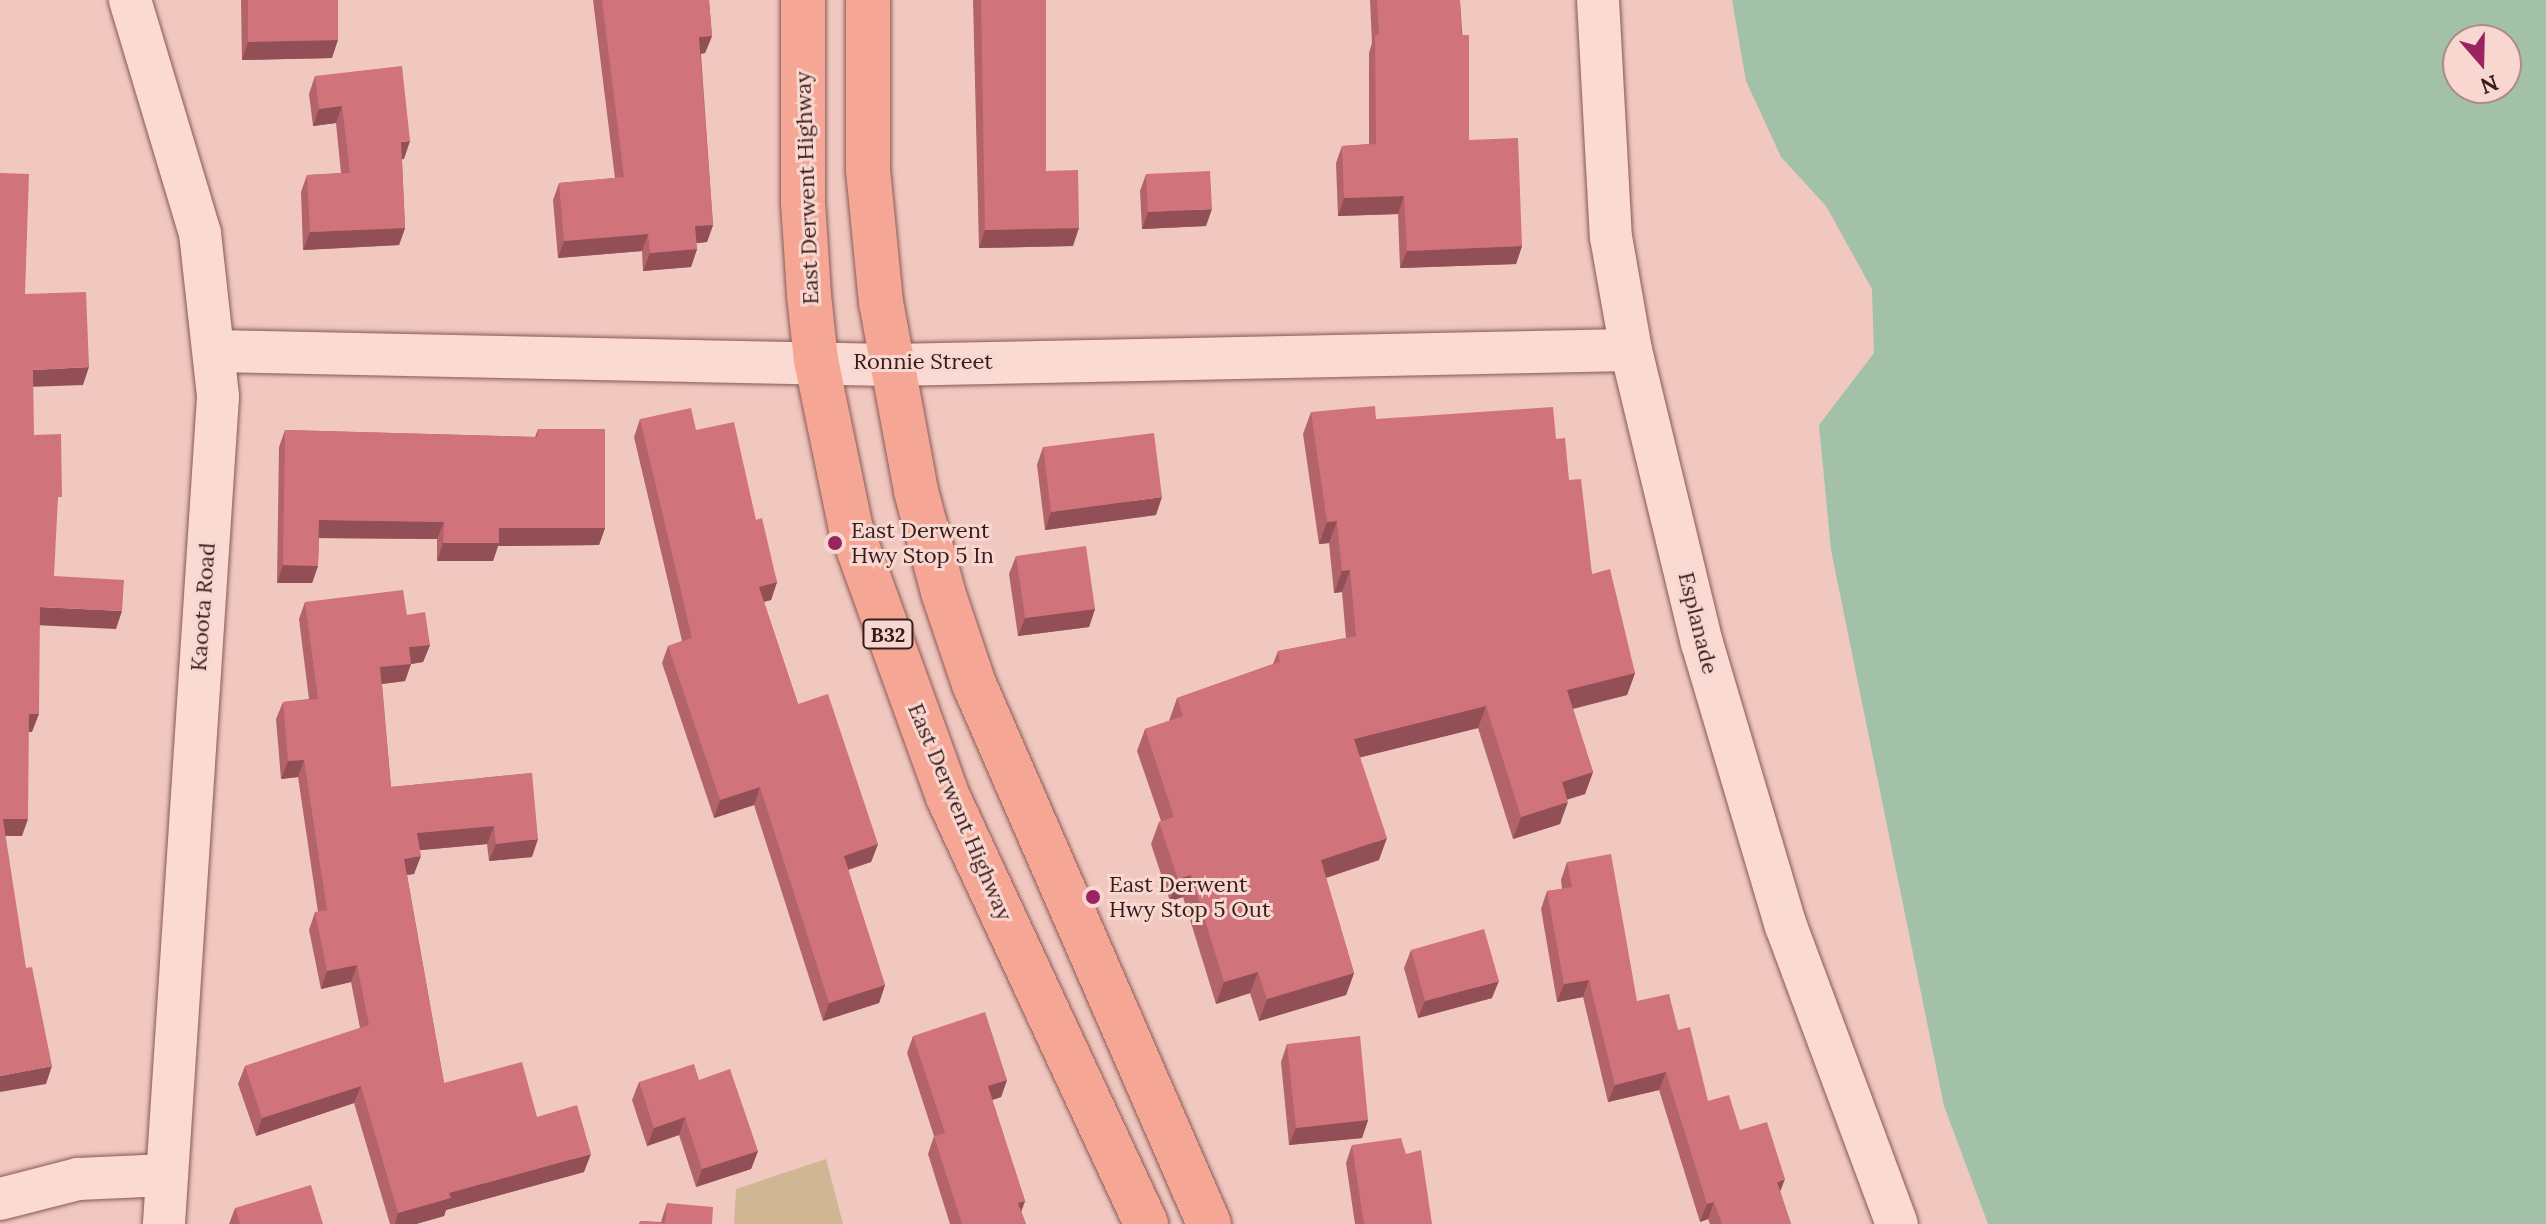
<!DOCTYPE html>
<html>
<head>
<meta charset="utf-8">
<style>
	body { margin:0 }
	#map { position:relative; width:2546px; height:1224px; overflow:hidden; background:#f0c8bf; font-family:Lora,serif }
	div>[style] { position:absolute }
	.green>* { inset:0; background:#ceb792 }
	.water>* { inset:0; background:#a2c1a8 }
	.roads { filter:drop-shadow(0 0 2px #895856) drop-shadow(0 0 2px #895856) }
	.minor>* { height:42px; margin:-21px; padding:0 21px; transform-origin:21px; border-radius:21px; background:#fadad2 }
	.primary>* { height:44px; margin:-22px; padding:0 22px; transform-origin:22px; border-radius:22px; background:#f5a694 }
	.wall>* { inset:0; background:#b3636a }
	.shaded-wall>* { inset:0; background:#925056 }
	.building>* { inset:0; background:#d0737b }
	.dots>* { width:22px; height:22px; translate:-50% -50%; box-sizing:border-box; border:4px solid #f7d7cf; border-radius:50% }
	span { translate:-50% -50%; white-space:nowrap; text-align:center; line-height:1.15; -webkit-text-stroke:6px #f7d7cf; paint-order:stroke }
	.shield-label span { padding:2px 6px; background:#f7d7cf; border:2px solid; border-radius:6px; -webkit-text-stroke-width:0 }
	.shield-label { font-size:20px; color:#381c1c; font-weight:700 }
	.street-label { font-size:22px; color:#381c1c }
	.poi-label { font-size:22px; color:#381c1c }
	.left { translate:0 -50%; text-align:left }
	.north { position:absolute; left:2442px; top:24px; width:80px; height:80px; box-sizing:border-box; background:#f7d7cf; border:2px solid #ab8c87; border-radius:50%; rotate:160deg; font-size:22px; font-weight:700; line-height:32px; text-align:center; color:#381c1c }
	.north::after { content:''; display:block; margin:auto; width:28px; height:36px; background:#9a2461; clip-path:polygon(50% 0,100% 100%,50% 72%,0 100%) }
</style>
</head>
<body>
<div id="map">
	<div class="green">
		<i style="clip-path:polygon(826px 1159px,843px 1224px,734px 1224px,736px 1189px)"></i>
	</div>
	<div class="water">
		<i style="clip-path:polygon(evenodd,1732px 0,2546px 0,2546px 1224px,1988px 1224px,1944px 1106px,1831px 550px,1819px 425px,1874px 353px,1872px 289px,1826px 206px,1781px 157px,1746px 81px,1732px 0,2458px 40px,2506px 40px,2506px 88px,2458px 88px,2458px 40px)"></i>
	</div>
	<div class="roads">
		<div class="minor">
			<i style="left:130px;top:0;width:243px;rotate:73.3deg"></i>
			<i style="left:200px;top:233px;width:165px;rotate:83.7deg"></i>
			<i style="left:218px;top:397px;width:829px;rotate:93.74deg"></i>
			<i style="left:1598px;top:0;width:237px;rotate:86.9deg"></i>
			<i style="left:1611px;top:237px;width:115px;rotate:80deg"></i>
			<i style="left:1631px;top:350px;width:301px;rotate:76.4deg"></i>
			<i style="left:1702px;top:643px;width:295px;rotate:73.5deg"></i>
			<i style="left:1786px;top:926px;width:318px;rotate:69.6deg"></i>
			<i style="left:215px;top:351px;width:675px;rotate:1.19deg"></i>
			<i style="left:890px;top:365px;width:741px;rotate:-1.16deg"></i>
			<i style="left:0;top:1199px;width:81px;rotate:-14.4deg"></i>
			<i style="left:78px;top:1179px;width:89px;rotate:-2.6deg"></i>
		</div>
		<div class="primary">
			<i style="left:803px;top:0;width:202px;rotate:90deg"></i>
			<i style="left:803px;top:202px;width:93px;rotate:86.3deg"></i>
			<i style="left:809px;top:295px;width:65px;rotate:83.9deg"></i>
			<i style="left:816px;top:360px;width:173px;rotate:78.3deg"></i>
			<i style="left:851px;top:529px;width:285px;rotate:70.1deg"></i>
			<i style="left:948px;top:797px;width:471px;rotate:65.1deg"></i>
			<i style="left:868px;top:0;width:170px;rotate:90deg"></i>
			<i style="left:868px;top:170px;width:133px;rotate:84.4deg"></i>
			<i style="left:881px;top:302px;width:192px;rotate:79.5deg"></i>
			<i style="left:916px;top:491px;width:105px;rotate:75deg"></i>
			<i style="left:943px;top:592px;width:97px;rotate:71.4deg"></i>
			<i style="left:974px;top:684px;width:589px;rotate:66.48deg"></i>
		</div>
	</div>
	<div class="wall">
		<i style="clip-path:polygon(241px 0,338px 0,332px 58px,242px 60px)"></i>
		<i style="clip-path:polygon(593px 0,709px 0,712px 36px,705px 53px,701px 54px,713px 225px,707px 242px,696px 243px,697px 249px,691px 267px,643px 271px,642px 251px,558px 258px,553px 200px,559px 183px,615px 178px)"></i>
		<i style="clip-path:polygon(973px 0,1046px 0,1046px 171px,1073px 246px,979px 248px)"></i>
		<i style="clip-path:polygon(1370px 0,1460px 0,1469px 140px,1522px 246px,1516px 264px,1400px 268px,1398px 214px,1338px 216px,1336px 163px,1342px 146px,1369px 144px,1369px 53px,1372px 43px)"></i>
		<i style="clip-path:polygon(315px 76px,404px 159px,402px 159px,405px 228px,399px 245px,303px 250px,301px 192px,307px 175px,341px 173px,336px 123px,313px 126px,309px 94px)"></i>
		<i style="clip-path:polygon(1146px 174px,1206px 226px,1142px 229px,1140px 191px)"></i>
		<i style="clip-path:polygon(1311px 412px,1556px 439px,1569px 480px,1592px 574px,1635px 673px,1627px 695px,1573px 709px,1593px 772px,1585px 794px,1567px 799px,1560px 824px,1513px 839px,1478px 728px,1360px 757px,1379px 860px,1326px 878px,1354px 973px,1346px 995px,1259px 1021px,1250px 993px,1216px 1004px,1183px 897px,1170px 901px,1151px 844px,1159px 822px,1161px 821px,1137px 751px,1145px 729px,1169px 721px,1177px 698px,1273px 664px,1278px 651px,1346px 638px,1342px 592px,1334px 593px,1329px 543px,1319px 544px,1303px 434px)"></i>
		<i style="clip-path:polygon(640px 419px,696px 430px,756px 520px,777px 582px,771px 600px,764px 602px,798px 704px,878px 844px,871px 862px,848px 870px,885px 985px,879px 1003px,823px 1021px,754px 805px,714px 818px,662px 663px,668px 646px,682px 641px,634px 437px)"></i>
		<i style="clip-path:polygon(538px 429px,605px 528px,599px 545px,498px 546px,493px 561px,437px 561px,437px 539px,319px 538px,318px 566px,312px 583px,277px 583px,279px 447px,285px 430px,535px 437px)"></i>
		<i style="clip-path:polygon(1043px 447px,1156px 515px,1045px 530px,1037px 465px)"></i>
		<i style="clip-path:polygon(1016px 556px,1095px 609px,1089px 627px,1018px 636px,1009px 574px)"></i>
		<i style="clip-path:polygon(305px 602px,407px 615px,430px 645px,423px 662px,411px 664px,405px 681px,382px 684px,391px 787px,532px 773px,532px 857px,489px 861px,487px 844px,420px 850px,414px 874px,407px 875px,444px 1083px,537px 1117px,584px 1172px,446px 1210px,444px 1216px,416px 1224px,390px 1224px,354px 1103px,256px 1136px,238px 1084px,245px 1066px,360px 1028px,351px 982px,321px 989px,309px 930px,315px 912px,318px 912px,298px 777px,281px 779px,276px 719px,283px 702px,309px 699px,299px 619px)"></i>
		<i style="clip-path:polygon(1567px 862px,1637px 1001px,1678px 1030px,1708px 1101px,1740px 1130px,1780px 1191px,1791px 1224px,1710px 1224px,1708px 1219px,1700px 1222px,1659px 1090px,1608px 1102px,1583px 997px,1557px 1002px,1541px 909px,1547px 891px,1562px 889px,1561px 880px)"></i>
		<i style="clip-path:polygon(1411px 950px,1492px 998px,1418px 1018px,1404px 968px)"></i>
		<i style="clip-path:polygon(913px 1036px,1007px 1080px,1001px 1097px,992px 1100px,1025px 1201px,1021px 1211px,1026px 1224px,950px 1224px,928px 1154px,934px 1136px,907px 1053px)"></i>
		<i style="clip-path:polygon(1287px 1044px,1368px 1120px,1362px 1138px,1289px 1145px,1281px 1062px)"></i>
		<i style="clip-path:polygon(699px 1080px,758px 1151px,751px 1169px,696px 1187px,679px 1135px,647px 1146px,632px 1100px,639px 1082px)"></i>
		<i style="clip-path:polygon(1352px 1145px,1406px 1154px,1432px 1224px,1355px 1224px,1346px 1163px)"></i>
		<i style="clip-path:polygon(667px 1203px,712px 1224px,639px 1224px,640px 1221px,661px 1222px)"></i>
		<i style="clip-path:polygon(235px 1208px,323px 1224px,229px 1224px)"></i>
	</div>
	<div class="shaded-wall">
		<i style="clip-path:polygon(712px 36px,705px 53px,693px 55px,699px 37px)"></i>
		<i style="clip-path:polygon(338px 40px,332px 58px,242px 60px,248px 42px)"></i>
		<i style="clip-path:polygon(342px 106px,336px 123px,313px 126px,319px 109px)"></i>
		<i style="clip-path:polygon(410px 141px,404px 159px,395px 160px,401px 142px)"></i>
		<i style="clip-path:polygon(1404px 196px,1398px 214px,1338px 216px,1344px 198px)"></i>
		<i style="clip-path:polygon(1212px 209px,1206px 226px,1142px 229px,1148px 212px)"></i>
		<i style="clip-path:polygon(713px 225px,707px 242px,689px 244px,695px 226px)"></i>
		<i style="clip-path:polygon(405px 228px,399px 245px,303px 250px,310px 232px)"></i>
		<i style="clip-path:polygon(1079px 228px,1073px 246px,979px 248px,985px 230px)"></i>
		<i style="clip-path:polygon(648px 234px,642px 251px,558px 258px,564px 241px)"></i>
		<i style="clip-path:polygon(1522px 246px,1516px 264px,1400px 268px,1407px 251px)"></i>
		<i style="clip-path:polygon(697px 249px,691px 267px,643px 271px,650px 253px)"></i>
		<i style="clip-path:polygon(89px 367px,83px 385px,27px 387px,33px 370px)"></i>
		<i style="clip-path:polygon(1162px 497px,1156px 515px,1045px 530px,1051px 512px)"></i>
		<i style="clip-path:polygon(319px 520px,444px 522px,437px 539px,313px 538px)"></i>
		<i style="clip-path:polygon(1337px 521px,1329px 543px,1319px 544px,1327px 522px)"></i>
		<i style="clip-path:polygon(499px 528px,605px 528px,599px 545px,498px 546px,493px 561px,437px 561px,443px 543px)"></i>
		<i style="clip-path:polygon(283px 565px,318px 566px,312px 583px,277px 583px)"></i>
		<i style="clip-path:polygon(1350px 570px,1342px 592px,1334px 593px,1342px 571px)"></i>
		<i style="clip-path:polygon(777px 582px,771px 600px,753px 604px,759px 587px)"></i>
		<i style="clip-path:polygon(40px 607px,122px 611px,116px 629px,34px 625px)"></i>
		<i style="clip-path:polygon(1095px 609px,1089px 627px,1018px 636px,1025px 618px)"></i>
		<i style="clip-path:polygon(430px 645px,423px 662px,411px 664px,405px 681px,374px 685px,380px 667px,409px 647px)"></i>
		<i style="clip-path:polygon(1635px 673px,1627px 695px,1559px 712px,1567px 690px)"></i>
		<i style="clip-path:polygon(1486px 706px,1478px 728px,1346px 761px,1354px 739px)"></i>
		<i style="clip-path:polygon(29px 714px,39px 714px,32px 732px,23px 732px)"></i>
		<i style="clip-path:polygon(304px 760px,298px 777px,281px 779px,288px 761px)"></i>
		<i style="clip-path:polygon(1593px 772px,1585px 794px,1554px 804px,1562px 782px)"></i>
		<i style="clip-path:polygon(760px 787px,754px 805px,714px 818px,720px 800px)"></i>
		<i style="clip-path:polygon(1568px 802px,1560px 824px,1513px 839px,1521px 817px)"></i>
		<i style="clip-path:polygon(3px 819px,28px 819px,22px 836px,0 836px)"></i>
		<i style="clip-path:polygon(494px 826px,487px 844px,411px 851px,417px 833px)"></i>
		<i style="clip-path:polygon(1387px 838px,1379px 860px,1313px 882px,1321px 860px)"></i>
		<i style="clip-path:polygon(538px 839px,532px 857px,489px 861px,496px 844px)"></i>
		<i style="clip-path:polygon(878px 844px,871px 862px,837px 873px,844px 856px)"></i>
		<i style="clip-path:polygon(421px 856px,414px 874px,398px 876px,404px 859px)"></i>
		<i style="clip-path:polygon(1191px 875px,1183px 897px,1170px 901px,1178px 879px)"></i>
		<i style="clip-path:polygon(357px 965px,351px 982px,321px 989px,327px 971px)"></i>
		<i style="clip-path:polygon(1258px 972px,1250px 993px,1216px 1004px,1224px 982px)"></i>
		<i style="clip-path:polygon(1354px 973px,1346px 995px,1259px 1021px,1267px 999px)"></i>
		<i style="clip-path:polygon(1589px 980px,1583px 997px,1557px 1002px,1564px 984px)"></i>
		<i style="clip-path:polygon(1499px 981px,1492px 998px,1418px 1018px,1425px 1001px)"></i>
		<i style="clip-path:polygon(885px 985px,879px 1003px,823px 1021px,829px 1003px)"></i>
		<i style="clip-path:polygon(52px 1066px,46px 1084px,0 1092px,0 1076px)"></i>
		<i style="clip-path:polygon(1666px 1072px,1659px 1090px,1608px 1102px,1615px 1085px)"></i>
		<i style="clip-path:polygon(1007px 1080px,1001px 1097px,981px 1104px,988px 1086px)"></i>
		<i style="clip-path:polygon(361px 1086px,354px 1103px,256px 1136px,262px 1118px)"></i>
		<i style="clip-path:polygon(685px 1117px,679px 1135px,647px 1146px,654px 1128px)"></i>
		<i style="clip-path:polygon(1368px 1120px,1362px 1138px,1289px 1145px,1296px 1128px)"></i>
		<i style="clip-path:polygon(758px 1151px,751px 1169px,696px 1187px,702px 1169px)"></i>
		<i style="clip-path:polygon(591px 1154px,584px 1172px,446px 1210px,444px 1216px,416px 1224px,395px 1224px,398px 1213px,449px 1193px)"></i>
		<i style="clip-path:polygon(1785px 1179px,1778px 1197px,1777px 1182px)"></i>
		<i style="clip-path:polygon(1025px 1201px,1019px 1218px,1018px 1203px)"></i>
		<i style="clip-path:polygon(1714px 1202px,1708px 1219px,1700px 1222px,1707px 1204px)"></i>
	</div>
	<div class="building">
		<i style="clip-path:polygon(248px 0,338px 0,338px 40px,248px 42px)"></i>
		<i style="clip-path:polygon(602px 0,709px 0,712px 36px,699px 37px,713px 225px,695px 226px,697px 249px,650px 253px,648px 234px,564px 241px,559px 183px,624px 177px)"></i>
		<i style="clip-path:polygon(981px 0,1046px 0,1046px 171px,1078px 170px,1079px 228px,985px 230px)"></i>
		<i style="clip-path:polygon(1377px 0,1460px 0,1461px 35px,1469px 35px,1469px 140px,1518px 138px,1522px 246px,1407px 251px,1404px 196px,1344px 198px,1342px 146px,1376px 144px,1375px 35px,1379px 35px)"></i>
		<i style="clip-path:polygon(402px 66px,410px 141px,401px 142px,405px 228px,310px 232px,307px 175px,350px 173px,342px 106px,319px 109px,315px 76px)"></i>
		<i style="clip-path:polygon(1210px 171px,1212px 209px,1148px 212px,1146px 174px)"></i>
		<i style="clip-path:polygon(0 173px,29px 174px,25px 294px,86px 292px,89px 367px,33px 370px,34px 435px,61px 434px,62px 497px,58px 497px,54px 576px,124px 580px,122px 611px,40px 607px,39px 714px,29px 714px,28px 819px,3px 819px,26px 968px,32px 967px,52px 1066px,0 1076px)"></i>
		<i style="clip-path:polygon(1375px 406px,1376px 419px,1553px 407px,1556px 439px,1565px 438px,1569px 480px,1581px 479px,1592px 574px,1610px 569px,1635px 673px,1567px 690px,1593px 772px,1562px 782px,1568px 802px,1521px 817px,1486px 706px,1354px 739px,1387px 838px,1321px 860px,1354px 973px,1267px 999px,1258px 972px,1224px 982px,1191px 875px,1178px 879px,1159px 822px,1174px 817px,1145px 729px,1183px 716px,1177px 698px,1280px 662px,1278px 651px,1356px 636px,1350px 570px,1342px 571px,1337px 521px,1327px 522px,1311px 412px)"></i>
		<i style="clip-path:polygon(691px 408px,696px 430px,734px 422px,756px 520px,762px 518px,777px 582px,759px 587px,798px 704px,828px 694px,878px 844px,844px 856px,885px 985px,829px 1003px,760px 787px,720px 800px,668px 646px,692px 638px,640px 419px)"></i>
		<i style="clip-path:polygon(538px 429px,605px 429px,605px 528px,499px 528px,499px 543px,443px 543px,444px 522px,319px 520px,318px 566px,283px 565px,285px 430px,538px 437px)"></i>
		<i style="clip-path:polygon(1154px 433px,1162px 497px,1051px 512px,1043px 447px)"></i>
		<i style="clip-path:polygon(1086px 546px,1095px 609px,1025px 618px,1016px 556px)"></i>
		<i style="clip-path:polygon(403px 590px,407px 615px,425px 612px,430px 645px,409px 647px,411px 664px,380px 667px,391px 787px,532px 773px,538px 839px,496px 844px,494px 826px,417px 833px,421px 856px,404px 859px,444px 1083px,522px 1062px,537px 1117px,577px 1105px,591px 1154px,449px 1193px,451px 1198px,398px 1213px,361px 1086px,262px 1118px,245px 1066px,369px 1025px,357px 965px,327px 971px,315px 912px,327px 910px,304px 760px,288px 761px,283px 702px,318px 699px,305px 602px)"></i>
		<i style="clip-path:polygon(1611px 854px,1637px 1001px,1669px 994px,1678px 1030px,1690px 1027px,1708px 1101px,1729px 1095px,1740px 1130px,1767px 1122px,1785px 1179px,1777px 1182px,1791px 1224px,1722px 1224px,1714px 1202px,1707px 1204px,1666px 1072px,1615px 1085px,1589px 980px,1564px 984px,1547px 891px,1572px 887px,1567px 862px)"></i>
		<i style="clip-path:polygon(1484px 929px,1499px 981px,1425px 1001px,1411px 950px)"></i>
		<i style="clip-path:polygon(985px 1012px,1007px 1080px,988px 1086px,1025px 1201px,1018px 1203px,1026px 1224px,962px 1224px,934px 1136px,945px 1133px,913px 1036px)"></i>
		<i style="clip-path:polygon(1360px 1036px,1368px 1120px,1296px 1128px,1287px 1044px)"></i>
		<i style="clip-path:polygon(694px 1064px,699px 1080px,730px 1069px,758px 1151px,702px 1169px,685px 1117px,654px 1128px,639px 1082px)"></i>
		<i style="clip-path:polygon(1401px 1138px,1406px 1154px,1421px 1150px,1432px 1224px,1364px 1224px,1352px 1145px)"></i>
		<i style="clip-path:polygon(311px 1185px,323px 1224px,240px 1224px,235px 1208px)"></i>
		<i style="clip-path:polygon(667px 1203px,713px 1207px,712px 1224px,640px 1224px,640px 1221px,665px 1223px)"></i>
	</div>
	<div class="dots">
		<i style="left:835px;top:543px;background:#9a2461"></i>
		<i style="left:1093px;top:897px;background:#9a2461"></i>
	</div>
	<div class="shield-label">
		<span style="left:888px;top:634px">B32</span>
	</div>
	<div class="street-label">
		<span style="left:807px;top:188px;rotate:-92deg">East Derwent Highway</span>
		<span style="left:923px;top:362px">Ronnie Street</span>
		<span style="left:203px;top:607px;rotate:-86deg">Kaoota Road</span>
		<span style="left:1698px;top:623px;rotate:76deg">Esplanade</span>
		<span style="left:960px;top:812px;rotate:67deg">East Derwent Highway</span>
	</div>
	<div class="poi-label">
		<span class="left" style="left:851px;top:543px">East Derwent<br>Hwy Stop 5 In</span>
		<span class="left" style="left:1109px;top:897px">East Derwent<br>Hwy Stop 5 Out</span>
	</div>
	<div class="north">N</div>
</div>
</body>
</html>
